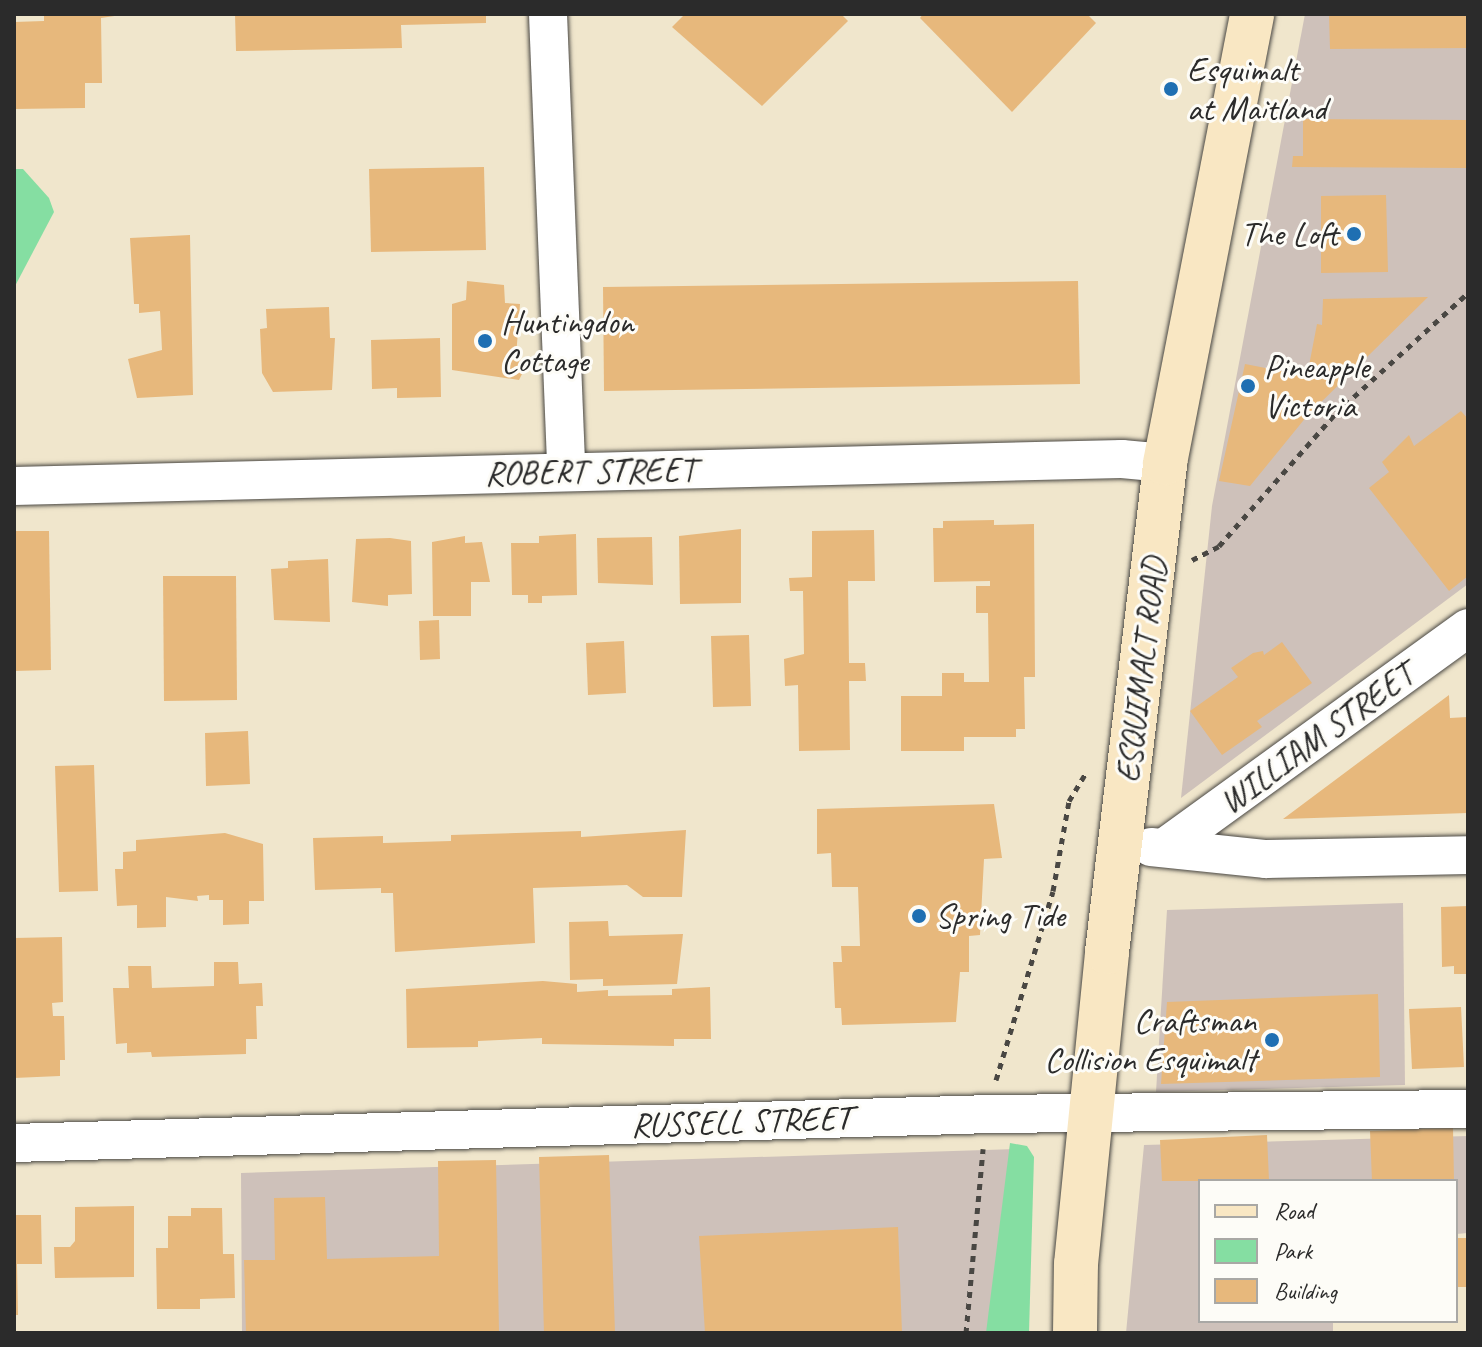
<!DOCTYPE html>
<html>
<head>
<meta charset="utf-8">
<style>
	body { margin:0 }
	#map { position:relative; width:1482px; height:1347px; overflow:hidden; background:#f0e6cc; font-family:Caveat,sans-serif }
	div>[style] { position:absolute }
	.industrial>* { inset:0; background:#cec1ba }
	.green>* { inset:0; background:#85dea2 }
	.building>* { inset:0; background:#e7b87c }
	.path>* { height:5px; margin-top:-2.5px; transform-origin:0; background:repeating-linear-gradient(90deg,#494743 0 6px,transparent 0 12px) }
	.roads { filter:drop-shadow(0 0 2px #494743) drop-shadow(0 0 2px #494743) }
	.street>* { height:38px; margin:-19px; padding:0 19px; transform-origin:19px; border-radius:19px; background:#fff }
	.secondary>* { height:44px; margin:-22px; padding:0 22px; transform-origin:22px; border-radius:22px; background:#f9e7c3 }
	.dots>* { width:22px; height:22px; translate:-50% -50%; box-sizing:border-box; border:4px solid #fdfcf7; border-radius:50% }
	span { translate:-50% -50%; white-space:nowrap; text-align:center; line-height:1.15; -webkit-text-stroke:6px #fdfcf7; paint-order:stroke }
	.poi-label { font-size:34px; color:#2b2b2b }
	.left { translate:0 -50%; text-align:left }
	.right { translate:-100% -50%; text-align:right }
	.street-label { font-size:34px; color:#2b2b2b }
	.frame { position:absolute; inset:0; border:16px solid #2b2b2b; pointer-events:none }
	.legend { position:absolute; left:1198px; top:1179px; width:260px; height:144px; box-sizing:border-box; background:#fdfcf7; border:2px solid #a9a8a5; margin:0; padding:10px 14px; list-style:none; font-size:24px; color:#2b2b2b }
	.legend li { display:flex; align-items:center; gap:16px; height:40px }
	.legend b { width:40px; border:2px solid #a9a8a5 }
</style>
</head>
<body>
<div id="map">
	<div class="industrial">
		<i style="clip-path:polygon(1305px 14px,1468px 14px,1468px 584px,1181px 798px,1212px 506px)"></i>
		<i style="clip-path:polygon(1403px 903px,1405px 1085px,1156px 1092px,1167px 910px)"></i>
		<i style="clip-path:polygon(1468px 1136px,1468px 1233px,1456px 1234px,1456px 1181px,1200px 1181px,1200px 1321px,1333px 1321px,1333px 1333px,1126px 1333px,1144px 1145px)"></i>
		<i style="clip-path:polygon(1017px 1149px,1019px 1333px,242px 1333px,241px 1173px)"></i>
	</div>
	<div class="green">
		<i style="clip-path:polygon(14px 169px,23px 169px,49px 198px,54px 212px,14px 288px)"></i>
		<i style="clip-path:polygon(1010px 1143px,1027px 1146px,1034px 1157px,1029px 1333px,986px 1333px)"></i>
	</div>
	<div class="building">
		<i style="clip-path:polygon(44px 14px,128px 14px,101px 18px,102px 83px,85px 83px,85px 108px,14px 109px,14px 22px,44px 21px)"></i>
		<i style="clip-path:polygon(235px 14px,486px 14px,486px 23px,401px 25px,402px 48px,236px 51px)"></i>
		<i style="clip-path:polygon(685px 14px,841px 14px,848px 21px,762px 106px,672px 27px)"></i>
		<i style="clip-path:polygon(923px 14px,1087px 14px,1096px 23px,1012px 112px,920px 18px)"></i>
		<i style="clip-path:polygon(1329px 14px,1468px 14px,1468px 48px,1330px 49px)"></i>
		<i style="clip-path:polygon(1303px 119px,1468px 120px,1468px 168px,1292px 167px,1293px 156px,1303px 156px)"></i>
		<i style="clip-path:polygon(484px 167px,486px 250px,371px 252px,369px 169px)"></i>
		<i style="clip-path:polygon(1386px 195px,1388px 272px,1321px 273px,1321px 196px)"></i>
		<i style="clip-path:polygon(190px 235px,193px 395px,137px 398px,128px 359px,162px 350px,160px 311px,139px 313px,139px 304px,134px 304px,130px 238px)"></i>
		<i style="clip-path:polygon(467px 281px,504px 285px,505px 303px,520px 304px,516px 357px,527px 364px,519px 380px,452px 370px,452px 304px,466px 300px)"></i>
		<i style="clip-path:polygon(1078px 281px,1080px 384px,604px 391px,603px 287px)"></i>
		<i style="clip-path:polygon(1428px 297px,1307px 416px,1250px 486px,1219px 481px,1245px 364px,1307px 376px,1317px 324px,1322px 325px,1323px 299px)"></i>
		<i style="clip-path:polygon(329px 307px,330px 338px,335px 338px,332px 390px,273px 392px,262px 373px,260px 329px,267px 328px,266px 309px)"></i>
		<i style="clip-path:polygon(440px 338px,441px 397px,397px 398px,397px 388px,372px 389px,371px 340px)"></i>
		<i style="clip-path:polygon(1461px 411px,1468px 419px,1468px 576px,1449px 591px,1369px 488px,1389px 472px,1382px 462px,1409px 435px,1414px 446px)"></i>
		<i style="clip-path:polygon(994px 520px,994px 525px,1034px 524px,1035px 677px,1024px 677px,1025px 729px,1016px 729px,1016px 737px,964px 737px,964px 751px,901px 751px,901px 696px,942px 696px,942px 673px,964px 673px,964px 682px,989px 682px,988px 613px,976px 613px,976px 586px,990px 586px,990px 581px,934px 582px,933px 528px,943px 528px,943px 521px)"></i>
		<i style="clip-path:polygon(741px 529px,741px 603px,680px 604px,679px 536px)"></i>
		<i style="clip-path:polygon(874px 530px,875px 581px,848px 581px,849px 663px,865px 663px,866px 681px,849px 681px,850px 750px,799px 751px,798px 685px,785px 686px,784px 659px,804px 654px,803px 591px,790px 591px,789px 578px,812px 577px,812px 531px)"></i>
		<i style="clip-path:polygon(14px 531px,49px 531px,51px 670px,14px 671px)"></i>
		<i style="clip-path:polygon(576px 534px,577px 595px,542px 596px,542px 603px,528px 603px,528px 595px,512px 595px,511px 543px,539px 543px,539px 536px)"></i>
		<i style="clip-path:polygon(465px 536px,465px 543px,482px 542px,490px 582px,471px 582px,471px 616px,433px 616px,432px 542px)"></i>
		<i style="clip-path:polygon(652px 537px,653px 585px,598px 583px,597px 538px)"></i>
		<i style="clip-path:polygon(390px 538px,411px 541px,412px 594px,388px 595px,388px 606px,352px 602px,356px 539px)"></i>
		<i style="clip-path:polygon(328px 559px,330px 622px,274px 620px,271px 569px,288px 568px,288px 561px)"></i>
		<i style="clip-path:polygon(163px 576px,236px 576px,237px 700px,164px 701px)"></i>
		<i style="clip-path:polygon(439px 620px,440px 659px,420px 660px,419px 621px)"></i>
		<i style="clip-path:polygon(749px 635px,751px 706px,713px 707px,711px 636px)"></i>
		<i style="clip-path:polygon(624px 641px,626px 693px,588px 695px,586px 643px)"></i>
		<i style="clip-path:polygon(1282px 642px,1312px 683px,1257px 721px,1262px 727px,1222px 755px,1190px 711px,1238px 677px,1231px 668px,1253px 653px,1263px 651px,1264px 655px)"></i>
		<i style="clip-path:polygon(1449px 695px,1450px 718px,1468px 717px,1468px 813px,1283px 819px)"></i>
		<i style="clip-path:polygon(248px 731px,250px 784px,206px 786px,205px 733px)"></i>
		<i style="clip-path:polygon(94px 765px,98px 891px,59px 892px,55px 766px)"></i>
		<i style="clip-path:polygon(994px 804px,1002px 858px,984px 859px,980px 935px,969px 936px,969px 972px,960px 972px,956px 1022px,842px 1025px,841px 1008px,835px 1008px,833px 962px,842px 962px,841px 946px,860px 946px,858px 887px,832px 887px,831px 853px,817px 854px,817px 809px)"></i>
		<i style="clip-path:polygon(686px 830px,682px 897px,643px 897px,627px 885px,533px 888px,535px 943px,395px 952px,393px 893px,381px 893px,381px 888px,315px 890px,313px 838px,383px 836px,383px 843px,451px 841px,451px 835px,581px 831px,581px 837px)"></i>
		<i style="clip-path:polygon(225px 833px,263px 844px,264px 901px,249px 901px,249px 924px,223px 925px,223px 900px,209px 900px,209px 895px,197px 896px,198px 901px,166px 897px,166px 927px,137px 928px,137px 905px,117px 906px,115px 869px,123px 869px,123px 852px,136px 851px,136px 840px)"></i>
		<i style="clip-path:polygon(1468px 906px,1468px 974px,1454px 974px,1454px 966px,1442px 967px,1441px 907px)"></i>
		<i style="clip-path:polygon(608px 921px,609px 936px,683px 934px,677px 984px,603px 986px,603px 979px,570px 980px,569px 922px)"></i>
		<i style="clip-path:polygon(62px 937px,63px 1002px,52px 1003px,53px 1016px,64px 1016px,65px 1060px,60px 1060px,60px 1076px,14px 1078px,14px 938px)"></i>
		<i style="clip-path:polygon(214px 962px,238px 962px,239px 984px,262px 983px,263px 1006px,256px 1006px,257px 1039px,246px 1039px,246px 1054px,152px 1057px,151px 1052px,127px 1053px,127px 1043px,116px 1044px,113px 988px,129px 988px,128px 966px,151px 966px,152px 988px,214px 986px)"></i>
		<i style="clip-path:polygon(543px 981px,577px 984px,577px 992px,608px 990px,608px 996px,672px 995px,672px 989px,710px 987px,711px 1039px,674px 1039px,674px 1046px,542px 1044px,542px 1038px,478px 1041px,478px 1047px,407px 1048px,406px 989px)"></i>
		<i style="clip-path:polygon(1378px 994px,1380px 1077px,1161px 1084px,1167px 1002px)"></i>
		<i style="clip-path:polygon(1461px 1007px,1464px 1067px,1412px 1069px,1409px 1009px)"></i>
		<i style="clip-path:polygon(1453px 1128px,1454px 1181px,1372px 1181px,1370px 1131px)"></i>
		<i style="clip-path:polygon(1267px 1135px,1269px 1181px,1162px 1181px,1160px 1140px)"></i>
		<i style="clip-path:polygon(609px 1155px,615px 1333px,544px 1333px,539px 1157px)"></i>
		<i style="clip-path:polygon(496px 1160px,499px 1333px,246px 1333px,244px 1260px,275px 1260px,274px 1198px,325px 1197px,327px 1259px,439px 1256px,438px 1161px)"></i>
		<i style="clip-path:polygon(134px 1206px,134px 1277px,55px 1278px,54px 1247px,70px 1247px,75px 1241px,75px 1207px)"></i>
		<i style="clip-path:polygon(191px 1208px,222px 1208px,223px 1254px,234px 1254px,235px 1298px,200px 1299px,200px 1309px,157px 1309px,156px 1248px,168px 1248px,168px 1216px,191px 1216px)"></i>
		<i style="clip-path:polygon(14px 1215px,41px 1215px,42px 1264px,17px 1264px,18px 1315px,14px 1315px)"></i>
		<i style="clip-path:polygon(898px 1227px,902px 1333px,705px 1333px,699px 1236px)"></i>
		<i style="clip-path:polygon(1456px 1238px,1468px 1238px,1468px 1287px,1456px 1287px)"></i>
	</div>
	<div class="path">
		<i style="left:1192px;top:560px;width:30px;rotate:-27deg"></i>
		<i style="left:1219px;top:546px;width:177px;rotate:-48.7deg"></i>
		<i style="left:1336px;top:413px;width:178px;rotate:-42.3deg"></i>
		<i style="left:996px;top:1080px;width:197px;rotate:-73.2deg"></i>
		<i style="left:1053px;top:891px;width:91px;rotate:-79.9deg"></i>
		<i style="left:1069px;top:801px;width:33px;rotate:-59deg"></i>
		<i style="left:966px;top:1333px;width:185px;rotate:-84.7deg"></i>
	</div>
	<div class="roads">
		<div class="street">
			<i style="left:548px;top:14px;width:457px;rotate:87.7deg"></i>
			<i style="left:14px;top:486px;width:1108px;rotate:-1.4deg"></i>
			<i style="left:1122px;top:459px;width:43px;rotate:5.3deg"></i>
			<i style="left:1151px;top:847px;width:116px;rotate:6deg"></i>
			<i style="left:1266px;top:859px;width:202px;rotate:-1.1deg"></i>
			<i style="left:1164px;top:848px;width:375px;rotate:-35.9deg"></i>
			<i style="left:14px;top:1143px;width:976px;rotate:-1.7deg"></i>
			<i style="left:990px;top:1114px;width:478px;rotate:-0.6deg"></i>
		</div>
		<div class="secondary">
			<i style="left:1075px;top:1333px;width:69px;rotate:-89.2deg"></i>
			<i style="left:1076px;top:1264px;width:314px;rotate:-84.3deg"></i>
			<i style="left:1107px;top:952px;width:492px;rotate:-83.2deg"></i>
			<i style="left:1165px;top:463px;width:457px;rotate:-79deg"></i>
		</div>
	</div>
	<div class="dots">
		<i style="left:1171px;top:89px;background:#1f6fb2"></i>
		<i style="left:1354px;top:234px;background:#1f6fb2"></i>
		<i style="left:485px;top:341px;background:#1f6fb2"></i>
		<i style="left:1248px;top:386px;background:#1f6fb2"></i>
		<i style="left:919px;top:916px;background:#1f6fb2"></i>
		<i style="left:1272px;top:1040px;background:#1f6fb2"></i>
	</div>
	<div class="poi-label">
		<span class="left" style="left:1187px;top:89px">Esquimalt<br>at Maitland</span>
		<span class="right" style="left:1338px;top:234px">The Loft</span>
		<span class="left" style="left:501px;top:341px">Huntingdon<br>Cottage</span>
		<span class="left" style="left:1264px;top:386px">Pineapple<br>Victoria</span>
		<span class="left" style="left:935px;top:916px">Spring Tide</span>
		<span class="right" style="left:1256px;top:1040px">Craftsman<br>Collision Esquimalt</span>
	</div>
	<div class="street-label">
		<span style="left:590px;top:471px;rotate:-1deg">ROBERT STREET</span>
		<span style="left:1141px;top:670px;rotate:-83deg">ESQUIMALT ROAD</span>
		<span style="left:1316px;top:738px;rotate:-36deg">WILLIAM STREET</span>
		<span style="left:741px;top:1121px;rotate:-2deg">RUSSELL STREET</span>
	</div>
	<div class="frame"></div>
	<ul class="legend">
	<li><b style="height:10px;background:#f9e7c3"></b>Road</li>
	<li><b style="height:22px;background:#85dea2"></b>Park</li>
	<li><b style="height:22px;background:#e7b87c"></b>Building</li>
	</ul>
</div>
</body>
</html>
